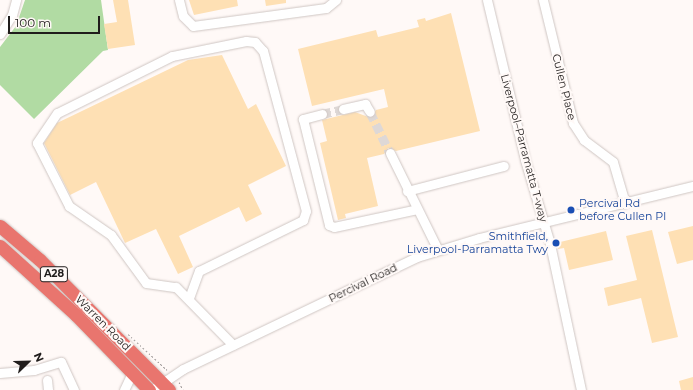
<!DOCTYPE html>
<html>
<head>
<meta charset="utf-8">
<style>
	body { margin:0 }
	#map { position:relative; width:693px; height:390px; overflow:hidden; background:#fff9f7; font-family:Montserrat,sans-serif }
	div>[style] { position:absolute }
	.green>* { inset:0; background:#b1dba3 }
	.building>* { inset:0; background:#fee0b4 }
	.minor-tunnel>* { height:9px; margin-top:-4.5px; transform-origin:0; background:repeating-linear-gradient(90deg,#ded8d6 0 9px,transparent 0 13.5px) }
	.path>* { height:1px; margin-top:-0.5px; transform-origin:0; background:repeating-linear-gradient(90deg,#9d9897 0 2px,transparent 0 4px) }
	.roads { filter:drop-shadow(0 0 1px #cfc6c3) drop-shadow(0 0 1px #cfc6c3) }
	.minor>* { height:9px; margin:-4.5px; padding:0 4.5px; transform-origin:4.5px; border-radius:4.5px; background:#fff }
	.highway>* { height:13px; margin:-6.5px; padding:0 6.5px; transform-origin:6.5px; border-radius:6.5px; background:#e9756e }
	.dots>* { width:11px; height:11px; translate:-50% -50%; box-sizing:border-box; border:2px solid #fff9f7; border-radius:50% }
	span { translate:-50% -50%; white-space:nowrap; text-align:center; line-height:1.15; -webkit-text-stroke:4px #fff9f7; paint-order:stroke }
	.shield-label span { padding:1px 3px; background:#fff9f7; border:1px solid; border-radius:3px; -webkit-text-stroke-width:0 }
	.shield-label { font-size:10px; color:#201d1c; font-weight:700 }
	.street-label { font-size:11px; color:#201d1c }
	.transit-label { font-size:11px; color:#164399 }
	.left { translate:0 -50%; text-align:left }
	.right { translate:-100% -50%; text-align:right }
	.north { position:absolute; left:8px; top:342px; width:40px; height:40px; -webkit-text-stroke:3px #fff9f7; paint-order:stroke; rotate:67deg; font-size:11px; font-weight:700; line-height:16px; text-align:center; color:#201d1c }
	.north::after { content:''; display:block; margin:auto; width:14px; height:18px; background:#201d1c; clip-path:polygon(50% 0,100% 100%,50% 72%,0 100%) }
	.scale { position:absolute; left:8px; top:16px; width:92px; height:18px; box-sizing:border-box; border:2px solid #201d1c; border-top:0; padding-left:5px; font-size:12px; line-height:14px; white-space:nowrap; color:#201d1c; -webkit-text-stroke:3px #fff9f7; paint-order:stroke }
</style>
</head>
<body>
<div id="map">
	<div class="green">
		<i style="clip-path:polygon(25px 0,101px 0,108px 50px,103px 51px,34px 119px,0 85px,0 47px,16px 26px)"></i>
	</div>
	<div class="building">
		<i style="clip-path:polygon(113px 0,128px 0,135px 45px,108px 49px,104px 24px,117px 22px)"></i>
		<i style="clip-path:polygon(189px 0,237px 0,238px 6px,194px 15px)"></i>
		<i style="clip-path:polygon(265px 0,286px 0,286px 3px,266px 6px)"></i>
		<i style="clip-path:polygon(451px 13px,480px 131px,396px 151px,388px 148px,384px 154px,367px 158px,378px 206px,345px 214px,346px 218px,338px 220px,320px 143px,327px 141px,322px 120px,355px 112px,371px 118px,376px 110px,388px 107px,384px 89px,312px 106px,298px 49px,376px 30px,378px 37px,419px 27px,417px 20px,425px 18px,426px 21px)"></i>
		<i style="clip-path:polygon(222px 55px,248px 109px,256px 104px,286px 166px,248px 185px,262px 214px,246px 222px,239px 207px,179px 236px,193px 267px,178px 274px,156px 229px,125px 243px,96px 182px,70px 195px,44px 143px,57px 123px,188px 60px)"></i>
		<i style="clip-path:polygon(693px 226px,693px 260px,677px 264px,668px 232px)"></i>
		<i style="clip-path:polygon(652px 230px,678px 337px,652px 343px,641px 298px,608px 306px,604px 288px,637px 280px,626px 236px)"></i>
		<i style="clip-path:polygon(606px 231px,613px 260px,569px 270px,564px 248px,558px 249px,556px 243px)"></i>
		<i style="clip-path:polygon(693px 377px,693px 390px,681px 390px,679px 381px)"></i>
	</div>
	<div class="minor-tunnel">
		<i style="left:370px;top:112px;width:46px;rotate:64deg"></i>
		<i style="left:322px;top:114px;width:22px;rotate:-13deg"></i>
	</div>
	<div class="path">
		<i style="left:128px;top:334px;width:53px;rotate:42.7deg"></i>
		<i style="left:179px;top:382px;width:9px;rotate:63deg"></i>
	</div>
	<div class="roads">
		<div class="minor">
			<i style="left:179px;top:0;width:16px;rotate:76deg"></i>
			<i style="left:183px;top:16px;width:14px;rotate:45deg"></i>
			<i style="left:193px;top:26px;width:134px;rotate:-7.7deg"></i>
			<i style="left:326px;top:8px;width:13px;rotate:-39deg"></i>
			<i style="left:487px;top:0;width:164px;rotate:76.6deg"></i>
			<i style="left:525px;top:160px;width:88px;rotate:73.4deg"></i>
			<i style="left:550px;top:244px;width:149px;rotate:78deg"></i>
			<i style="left:543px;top:0;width:127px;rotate:76.3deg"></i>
			<i style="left:573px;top:123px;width:20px;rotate:57deg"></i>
			<i style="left:584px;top:140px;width:36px;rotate:37deg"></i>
			<i style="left:613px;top:162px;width:43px;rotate:73.7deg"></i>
			<i style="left:0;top:34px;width:22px;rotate:-58deg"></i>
			<i style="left:12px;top:15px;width:16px;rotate:-75deg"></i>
			<i style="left:343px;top:109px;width:23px;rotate:-13deg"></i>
			<i style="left:365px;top:104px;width:9px;rotate:58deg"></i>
			<i style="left:322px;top:114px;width:20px;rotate:165deg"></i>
			<i style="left:303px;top:119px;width:109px;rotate:76.2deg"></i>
			<i style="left:329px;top:225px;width:5px;rotate:22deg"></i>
			<i style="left:334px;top:227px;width:85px;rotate:-12.2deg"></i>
			<i style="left:390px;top:153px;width:108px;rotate:63.7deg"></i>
			<i style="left:407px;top:191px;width:100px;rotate:-14.5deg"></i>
			<i style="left:189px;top:298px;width:29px;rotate:-70deg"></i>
			<i style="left:199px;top:271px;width:116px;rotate:-26.1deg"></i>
			<i style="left:303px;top:220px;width:9px;rotate:-72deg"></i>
			<i style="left:306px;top:211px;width:166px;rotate:-105deg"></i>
			<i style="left:263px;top:51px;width:12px;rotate:-132deg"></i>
			<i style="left:255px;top:42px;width:9px;rotate:-174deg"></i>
			<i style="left:246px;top:41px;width:76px;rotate:168.5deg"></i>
			<i style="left:172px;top:56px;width:128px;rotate:153.6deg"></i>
			<i style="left:57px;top:113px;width:36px;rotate:124deg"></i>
			<i style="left:37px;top:143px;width:71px;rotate:63.1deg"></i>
			<i style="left:69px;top:206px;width:51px;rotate:34.6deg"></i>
			<i style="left:111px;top:235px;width:59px;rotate:53.9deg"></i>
			<i style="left:146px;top:283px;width:30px;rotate:8deg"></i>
			<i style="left:176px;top:287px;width:81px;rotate:45.5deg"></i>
			<i style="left:0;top:373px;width:34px;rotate:-5deg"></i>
			<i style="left:34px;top:370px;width:28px;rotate:-17deg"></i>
			<i style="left:61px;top:362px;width:31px;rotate:65deg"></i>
			<i style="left:47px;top:380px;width:10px;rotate:84deg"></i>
			<i style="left:124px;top:390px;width:19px;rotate:-65deg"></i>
			<i style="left:152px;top:390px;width:37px;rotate:-34deg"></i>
			<i style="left:183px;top:369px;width:259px;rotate:-25.6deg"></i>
			<i style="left:417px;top:257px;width:65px;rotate:-17deg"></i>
			<i style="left:479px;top:238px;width:220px;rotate:-13.7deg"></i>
		</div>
		<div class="highway">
			<i style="left:0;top:226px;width:52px;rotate:40.4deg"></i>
			<i style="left:40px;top:260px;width:183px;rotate:45.2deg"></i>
			<i style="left:0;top:246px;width:103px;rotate:42.2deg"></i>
			<i style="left:76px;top:315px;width:105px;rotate:45.8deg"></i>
		</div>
	</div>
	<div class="dots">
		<i style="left:571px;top:210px;background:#1a4fb4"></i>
		<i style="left:556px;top:243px;background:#1a4fb4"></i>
	</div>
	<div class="shield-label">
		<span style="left:54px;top:274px">A28</span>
	</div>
	<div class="street-label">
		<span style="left:564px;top:87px;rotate:76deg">Cullen Place</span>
		<span style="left:524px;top:148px;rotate:75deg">Liverpool–Parramatta T-way</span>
		<span style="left:363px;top:283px;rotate:-26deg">Percival Road</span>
		<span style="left:103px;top:323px;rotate:45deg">Warren Road</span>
	</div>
	<div class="transit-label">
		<span class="left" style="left:579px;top:210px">Percival Rd<br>before Cullen Pl</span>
		<span class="right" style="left:548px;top:243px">Smithfield,<br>Liverpool-Parramatta Twy</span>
	</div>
	<div class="north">N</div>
	<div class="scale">100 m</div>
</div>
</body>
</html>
